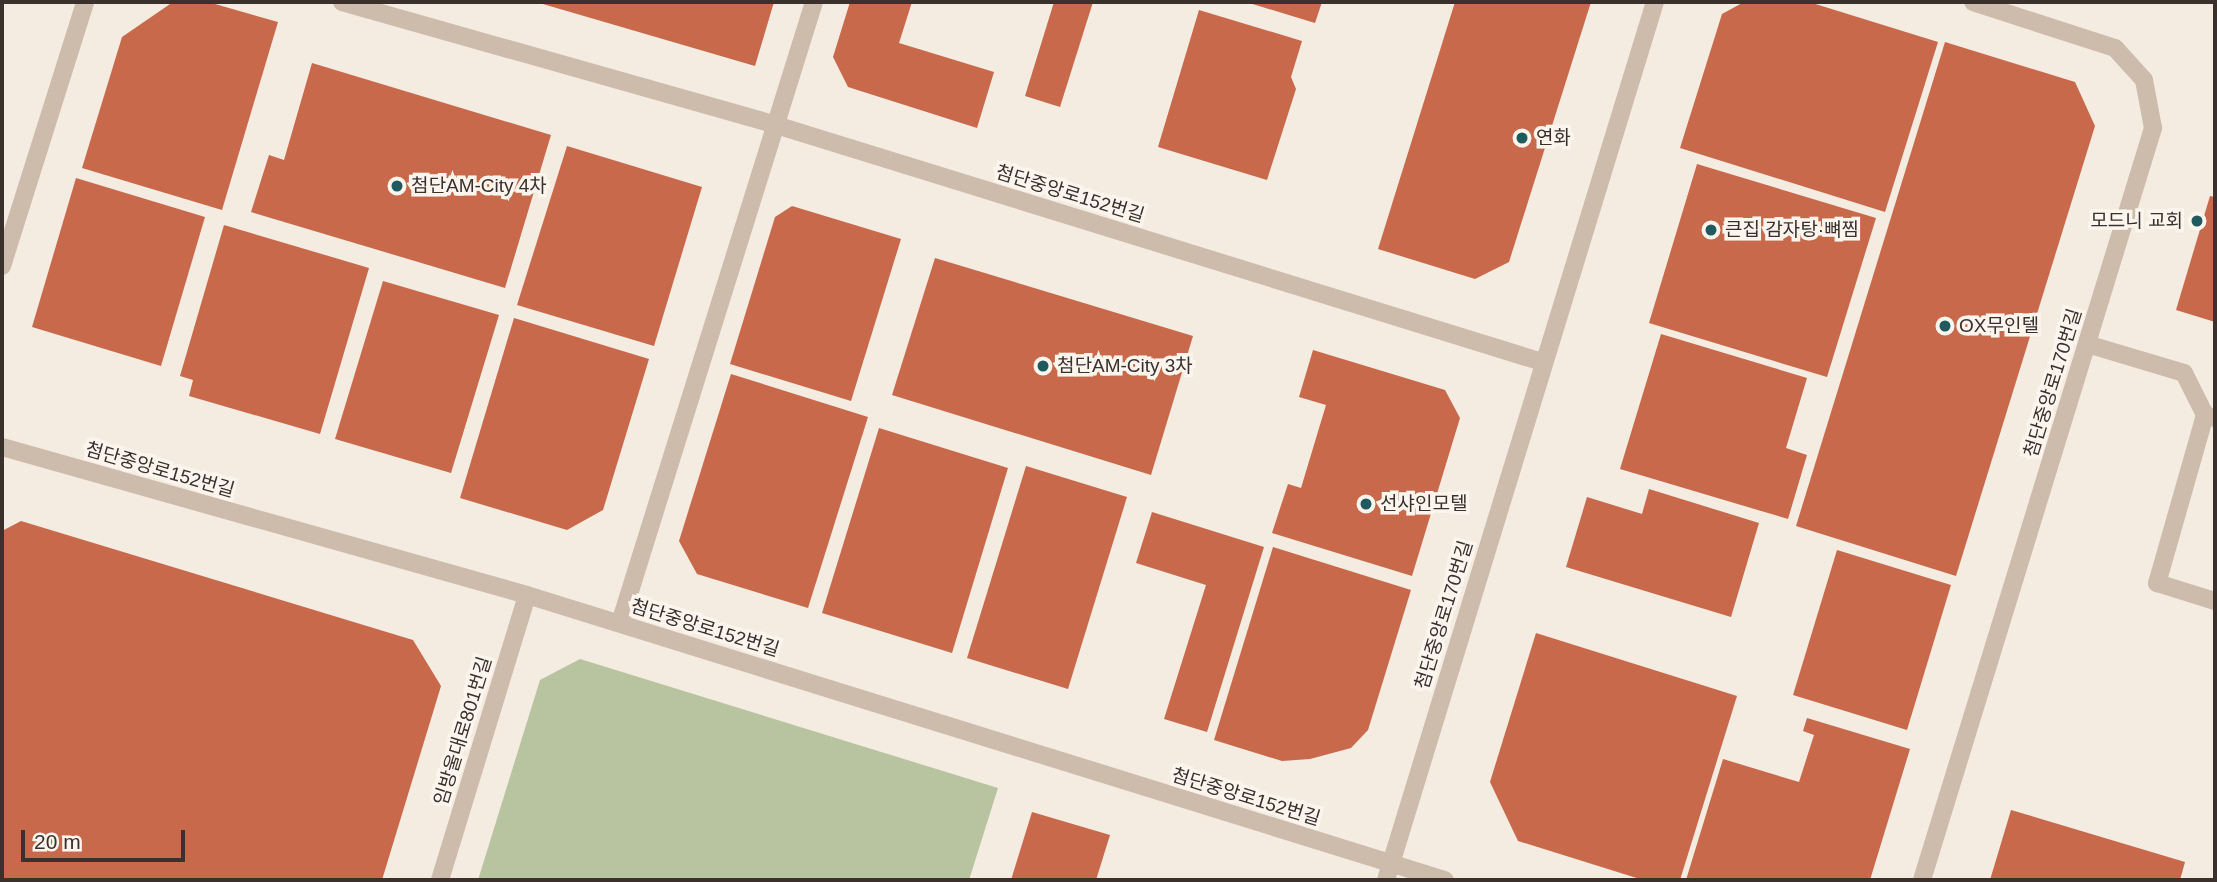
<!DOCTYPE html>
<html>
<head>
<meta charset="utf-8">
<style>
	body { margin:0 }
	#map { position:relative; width:2217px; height:882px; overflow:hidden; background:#f4ebe1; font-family:Arial,"Noto Sans KR",sans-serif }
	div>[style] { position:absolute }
	.green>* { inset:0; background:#b8c4a0 }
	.building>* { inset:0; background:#c8694b }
	.minor>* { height:18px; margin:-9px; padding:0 9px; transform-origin:9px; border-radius:9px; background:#cdbbac }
	.dots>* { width:19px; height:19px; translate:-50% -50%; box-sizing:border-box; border:4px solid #fbf5ee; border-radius:50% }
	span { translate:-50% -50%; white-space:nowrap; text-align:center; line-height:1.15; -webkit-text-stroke:7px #fbf5ee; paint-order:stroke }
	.poi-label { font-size:19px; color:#3b302b }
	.left { translate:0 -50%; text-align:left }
	.right { translate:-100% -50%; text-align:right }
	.street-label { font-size:19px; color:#3b302b }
	.frame { position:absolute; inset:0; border:4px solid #3b302b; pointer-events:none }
	.scale { position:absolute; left:21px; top:830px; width:164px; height:32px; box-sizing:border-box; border:4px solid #3b302b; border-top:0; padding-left:9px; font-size:21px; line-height:24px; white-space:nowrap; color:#3b302b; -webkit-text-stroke:5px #fbf5ee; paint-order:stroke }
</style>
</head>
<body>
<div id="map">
	<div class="green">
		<i style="clip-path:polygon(580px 659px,998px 788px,969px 880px,478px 880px,540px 680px)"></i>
	</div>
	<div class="building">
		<i style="clip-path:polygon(173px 2px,208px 2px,278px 22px,222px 210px,82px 168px,122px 37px)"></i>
		<i style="clip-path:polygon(536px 2px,774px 2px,755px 66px)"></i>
		<i style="clip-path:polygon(850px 2px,912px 2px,899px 43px,994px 72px,977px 128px,848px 87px,833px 57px)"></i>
		<i style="clip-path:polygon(1054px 2px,1093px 2px,1060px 107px,1025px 96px)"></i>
		<i style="clip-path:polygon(1246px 2px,1322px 2px,1315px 23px)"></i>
		<i style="clip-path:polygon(1455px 2px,1591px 2px,1509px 262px,1475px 279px,1378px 249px)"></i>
		<i style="clip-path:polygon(1744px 2px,1809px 2px,1938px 42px,1885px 212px,1680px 148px,1722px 14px)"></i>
		<i style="clip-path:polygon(1199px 10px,1302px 41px,1291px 77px,1296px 89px,1267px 180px,1158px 147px)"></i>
		<i style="clip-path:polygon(1945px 42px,2075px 82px,2095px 126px,1956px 576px,1796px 526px)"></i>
		<i style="clip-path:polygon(312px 63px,551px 135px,505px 288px,251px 212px,269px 155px,284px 160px)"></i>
		<i style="clip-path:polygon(567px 146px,702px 187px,654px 346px,517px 305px)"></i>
		<i style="clip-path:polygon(1697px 164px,1876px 218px,1827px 377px,1649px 323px)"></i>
		<i style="clip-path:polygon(76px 178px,205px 217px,161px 366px,32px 327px)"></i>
		<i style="clip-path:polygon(2210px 196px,2215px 197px,2215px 322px,2176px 310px)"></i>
		<i style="clip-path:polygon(792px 206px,901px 239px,851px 401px,730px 364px,775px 217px)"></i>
		<i style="clip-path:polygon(224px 225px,369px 268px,320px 434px,189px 396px,193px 380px,180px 376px)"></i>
		<i style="clip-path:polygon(935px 258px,1193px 336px,1151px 475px,892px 395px)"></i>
		<i style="clip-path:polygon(383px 281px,499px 315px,451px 473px,335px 439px)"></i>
		<i style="clip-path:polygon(514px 318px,649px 359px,603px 510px,567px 530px,460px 498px)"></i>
		<i style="clip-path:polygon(1661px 334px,1807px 378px,1786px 448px,1807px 455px,1788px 519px,1620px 469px)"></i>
		<i style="clip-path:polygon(1313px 350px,1445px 390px,1460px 418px,1412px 576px,1272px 533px,1288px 484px,1301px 488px,1326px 405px,1299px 397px)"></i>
		<i style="clip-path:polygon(731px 374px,868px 417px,808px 608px,697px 574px,679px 541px)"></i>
		<i style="clip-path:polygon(879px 428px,1008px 468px,952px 653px,822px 613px)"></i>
		<i style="clip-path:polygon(1026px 466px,1127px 497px,1068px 689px,967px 658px)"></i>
		<i style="clip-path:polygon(1649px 489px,1759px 523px,1731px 617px,1566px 567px,1587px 497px,1642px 514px)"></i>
		<i style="clip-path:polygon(1152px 512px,1264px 547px,1207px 732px,1164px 719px,1206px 585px,1136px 563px)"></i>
		<i style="clip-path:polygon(21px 521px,413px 640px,441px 686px,382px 880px,2px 880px,2px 531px)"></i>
		<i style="clip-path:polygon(1273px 547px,1411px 590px,1368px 730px,1351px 748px,1310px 759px,1282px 761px,1214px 740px)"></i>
		<i style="clip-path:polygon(1837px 550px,1951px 585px,1907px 730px,1793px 695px)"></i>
		<i style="clip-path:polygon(1536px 633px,1737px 696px,1680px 880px,1643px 880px,1518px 841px,1490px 782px)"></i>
		<i style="clip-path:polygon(1807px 718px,1910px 749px,1870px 880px,1686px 880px,1723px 759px,1799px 782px,1814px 735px,1803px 731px)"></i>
		<i style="clip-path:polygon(2011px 810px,2185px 862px,2180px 880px,1990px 880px)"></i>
		<i style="clip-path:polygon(1032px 812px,1110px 835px,1096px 880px,1011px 880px)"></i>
	</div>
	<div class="minor">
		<i style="left:342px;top:2px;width:451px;rotate:15.8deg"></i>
		<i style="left:776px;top:125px;width:802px;rotate:17.19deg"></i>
		<i style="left:2px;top:266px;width:277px;rotate:-72.5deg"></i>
		<i style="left:2087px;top:344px;width:101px;rotate:16.6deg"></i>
		<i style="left:2184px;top:373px;width:47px;rotate:63.4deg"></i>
		<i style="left:2205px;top:415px;width:10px;rotate:17deg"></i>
		<i style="left:2205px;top:415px;width:175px;rotate:105.9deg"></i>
		<i style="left:2157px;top:583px;width:61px;rotate:17.2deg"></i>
		<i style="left:2px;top:447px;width:545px;rotate:15.74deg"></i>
		<i style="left:527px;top:595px;width:961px;rotate:17.25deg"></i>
		<i style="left:620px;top:623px;width:651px;rotate:-72.65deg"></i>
		<i style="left:440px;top:880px;width:298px;rotate:-73deg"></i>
		<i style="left:1386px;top:880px;width:918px;rotate:-72.97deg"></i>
		<i style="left:1922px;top:880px;width:787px;rotate:-72.92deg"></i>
		<i style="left:2153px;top:128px;width:49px;rotate:-100.6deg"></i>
		<i style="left:2144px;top:80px;width:43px;rotate:-132.2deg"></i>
		<i style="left:2115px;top:48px;width:149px;rotate:-162.1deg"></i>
	</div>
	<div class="dots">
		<i style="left:1522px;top:138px;background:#1f5a5e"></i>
		<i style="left:397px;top:186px;background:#1f5a5e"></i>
		<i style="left:2197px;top:221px;background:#1f5a5e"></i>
		<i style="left:1711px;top:230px;background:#1f5a5e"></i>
		<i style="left:1945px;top:326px;background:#1f5a5e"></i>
		<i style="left:1043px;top:366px;background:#1f5a5e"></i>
		<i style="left:1366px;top:504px;background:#1f5a5e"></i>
	</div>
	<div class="poi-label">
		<span class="left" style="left:1536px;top:138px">연화</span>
		<span class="left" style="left:411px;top:186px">첨단AM-City 4차</span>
		<span class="right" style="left:2183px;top:221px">모드니 교회</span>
		<span class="left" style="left:1725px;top:230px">큰집 감자탕·뼈찜</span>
		<span class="left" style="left:1959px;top:326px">OX무인텔</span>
		<span class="left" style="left:1057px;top:366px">첨단AM-City 3차</span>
		<span class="left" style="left:1380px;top:504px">선샤인모텔</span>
	</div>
	<div class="street-label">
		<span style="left:1070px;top:194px;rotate:17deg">첨단중앙로152번길</span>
		<span style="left:2053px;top:383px;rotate:-73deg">첨단중앙로170번길</span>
		<span style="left:160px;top:470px;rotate:16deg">첨단중앙로152번길</span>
		<span style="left:1444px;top:615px;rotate:-73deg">첨단중앙로170번길</span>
		<span style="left:705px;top:628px;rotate:17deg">첨단중앙로152번길</span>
		<span style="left:463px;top:731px;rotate:-73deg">임방울대로801번길</span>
		<span style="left:1246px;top:797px;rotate:17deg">첨단중앙로152번길</span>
	</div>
	<div class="frame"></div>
	<div class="scale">20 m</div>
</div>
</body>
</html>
